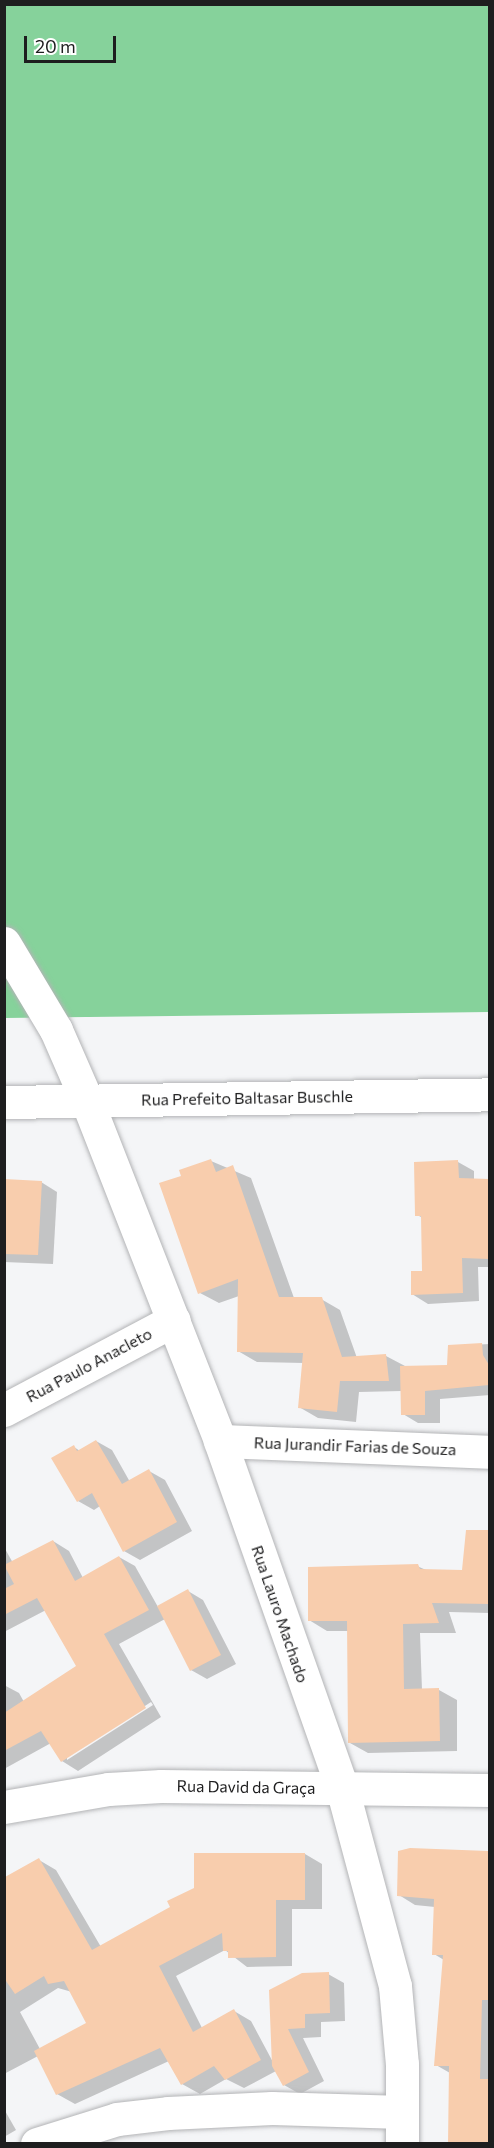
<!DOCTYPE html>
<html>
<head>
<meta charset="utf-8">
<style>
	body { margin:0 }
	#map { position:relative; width:494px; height:2148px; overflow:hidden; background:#f4f5f7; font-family:Commissioner,sans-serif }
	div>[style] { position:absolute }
	.forest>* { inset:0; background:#86d29b }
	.shadow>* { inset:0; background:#0003 }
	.building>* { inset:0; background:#f8cdad }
	.roads { filter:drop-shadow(0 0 2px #b3b4b6) drop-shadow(0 0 2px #b3b4b6) }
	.minor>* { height:33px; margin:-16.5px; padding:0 16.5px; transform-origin:16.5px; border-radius:16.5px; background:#fff }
	.secondary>* { height:33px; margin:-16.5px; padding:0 16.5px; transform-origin:16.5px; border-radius:16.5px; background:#fff }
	span { translate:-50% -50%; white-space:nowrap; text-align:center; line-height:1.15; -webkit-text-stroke:4.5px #fff; paint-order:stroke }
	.street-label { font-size:16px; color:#1e1e1f }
	.frame { position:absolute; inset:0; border:6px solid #1e1e1f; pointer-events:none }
	.scale { position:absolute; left:24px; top:36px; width:92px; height:27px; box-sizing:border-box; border:3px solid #1e1e1f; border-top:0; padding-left:8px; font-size:18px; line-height:21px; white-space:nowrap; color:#1e1e1f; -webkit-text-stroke:4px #fff; paint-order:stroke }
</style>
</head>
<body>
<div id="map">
	<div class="forest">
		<i style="clip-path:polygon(4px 5px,489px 5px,489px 1012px,5px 1018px)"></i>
	</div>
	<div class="shadow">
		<i style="clip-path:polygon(211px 1161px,251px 1178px,294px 1298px,321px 1299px,340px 1310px,357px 1358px,386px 1356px,405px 1366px,449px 1367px,450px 1346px,490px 1344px,490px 1395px,440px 1399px,440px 1423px,418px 1423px,403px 1414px,402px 1391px,359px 1392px,356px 1422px,318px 1418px,299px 1407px,304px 1363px,257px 1362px,238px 1351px,239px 1296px,219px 1303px,200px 1293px,183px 1177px)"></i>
		<i style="clip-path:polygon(458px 1162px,474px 1171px,474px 1180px,490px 1180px,490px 1267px,478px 1267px,479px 1301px,428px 1304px,412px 1294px,424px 1272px,423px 1218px,417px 1215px)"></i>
		<i style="clip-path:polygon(4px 1181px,41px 1182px,57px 1192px,53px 1264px,4px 1262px)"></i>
		<i style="clip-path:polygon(96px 1441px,112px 1450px,130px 1482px,149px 1471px,165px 1480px,192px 1531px,140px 1560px,124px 1551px,100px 1506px,94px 1510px,78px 1501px,74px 1447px,80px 1451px)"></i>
		<i style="clip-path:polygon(468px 1531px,490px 1531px,490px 1613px,449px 1612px,456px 1633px,420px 1633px,422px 1690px,439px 1690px,457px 1700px,457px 1751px,368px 1753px,350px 1743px,349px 1631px,327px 1631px,309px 1620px,417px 1566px,426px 1570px,464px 1571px)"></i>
		<i style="clip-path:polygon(evenodd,53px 1541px,69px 1551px,83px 1578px,119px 1557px,135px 1566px,158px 1607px,188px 1591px,203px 1600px,236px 1664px,207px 1679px,191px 1670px,165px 1619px,119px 1644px,161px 1717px,78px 1771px,62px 1761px,51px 1743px,4px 1769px,4px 1685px,19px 1693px,24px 1702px,78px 1666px,46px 1610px,4px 1632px,4px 1547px,13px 1563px,53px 1541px,151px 1702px,153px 1705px,67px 1760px,67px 1757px,151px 1702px)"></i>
		<i style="clip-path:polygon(487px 1853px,490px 2144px,449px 2144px,450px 2073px,436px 2065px,444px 1960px,434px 1954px,435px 1907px,415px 1905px,399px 1895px)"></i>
		<i style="clip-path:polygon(evenodd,305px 1854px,322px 1864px,322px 1909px,292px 1909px,292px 1966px,247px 1967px,225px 1950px,176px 1976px,202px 2028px,234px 2011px,251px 2021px,274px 2064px,271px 1991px,328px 1974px,344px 1983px,345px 2021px,321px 2022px,321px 2037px,303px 2038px,324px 2081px,300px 2094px,284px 2085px,276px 2071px,244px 2088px,226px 2079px,200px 2094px,182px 2084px,169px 2061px,75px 2104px,57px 2094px,38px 2056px,4px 2074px,4px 1879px,39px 1860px,56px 1870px,101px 1947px,305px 1854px,58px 1988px,72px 1992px,88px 2024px,40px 2049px,20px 2012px,58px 1988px)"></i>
		<i style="clip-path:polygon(4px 2109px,16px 2130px,4px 2137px)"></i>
	</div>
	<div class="building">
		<i style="clip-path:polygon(211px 1159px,216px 1172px,233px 1165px,279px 1297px,322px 1297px,342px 1357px,386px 1354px,389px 1381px,340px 1381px,337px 1412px,298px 1408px,303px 1353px,237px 1352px,238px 1279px,198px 1294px,159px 1183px,181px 1176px,179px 1170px)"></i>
		<i style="clip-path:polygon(458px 1160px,459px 1178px,489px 1179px,489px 1259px,462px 1258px,463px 1293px,411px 1295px,411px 1271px,422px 1271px,421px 1216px,415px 1216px,414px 1162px)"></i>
		<i style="clip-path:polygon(4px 1179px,42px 1181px,38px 1255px,4px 1254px)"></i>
		<i style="clip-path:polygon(482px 1343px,483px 1355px,489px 1365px,489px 1385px,425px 1391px,425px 1415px,401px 1415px,400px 1366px,447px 1365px,448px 1345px)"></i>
		<i style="clip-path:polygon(96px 1440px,122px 1484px,149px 1469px,177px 1522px,123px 1552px,92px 1493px,77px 1502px,51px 1458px,74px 1445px,77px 1451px)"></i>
		<i style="clip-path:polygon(466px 1530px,489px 1530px,489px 1604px,432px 1603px,439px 1623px,403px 1624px,404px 1689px,439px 1688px,440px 1741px,348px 1743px,347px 1621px,308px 1621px,308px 1567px,418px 1564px,420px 1569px,462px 1570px)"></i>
		<i style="clip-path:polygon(53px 1540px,75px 1581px,119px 1556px,149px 1610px,104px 1634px,146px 1708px,61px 1762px,41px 1731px,4px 1751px,4px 1713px,76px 1666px,37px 1598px,4px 1615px,4px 1589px,14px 1584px,4px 1565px)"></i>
		<i style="clip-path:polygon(188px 1589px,221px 1655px,190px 1671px,157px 1606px)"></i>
		<i style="clip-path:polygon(410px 1848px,488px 1851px,489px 2000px,482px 2000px,480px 2079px,489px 2079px,489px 2144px,448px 2144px,449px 2066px,434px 2066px,443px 1955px,432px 1955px,434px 1899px,397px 1896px,398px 1851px)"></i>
		<i style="clip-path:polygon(194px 1853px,305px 1853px,305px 1900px,276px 1900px,276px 1957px,228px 1958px,228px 1951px,223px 1951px,222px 1933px,159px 1966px,193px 2032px,234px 2009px,261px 2060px,225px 2080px,214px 2066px,181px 2085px,160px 2048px,56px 2095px,34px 2051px,86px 2023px,64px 1981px,48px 1984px,44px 1976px,15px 1994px,4px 1978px,5px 1877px,39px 1858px,92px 1950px,170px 1907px,167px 1901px,194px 1888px)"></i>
		<i style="clip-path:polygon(329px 1972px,330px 2013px,305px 2014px,305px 2028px,288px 2029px,309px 2072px,283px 2086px,272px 2066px,269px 1990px,302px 1973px)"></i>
	</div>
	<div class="roads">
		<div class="minor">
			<i style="left:4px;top:943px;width:101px;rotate:59.1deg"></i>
			<i style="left:56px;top:1030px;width:77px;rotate:66.4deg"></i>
			<i style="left:87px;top:1101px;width:365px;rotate:68.6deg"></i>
			<i style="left:220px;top:1441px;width:368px;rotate:70.6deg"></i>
			<i style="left:342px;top:1788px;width:205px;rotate:75deg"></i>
			<i style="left:395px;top:1986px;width:78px;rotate:84.9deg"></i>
			<i style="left:402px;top:2064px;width:80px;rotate:90deg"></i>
			<i style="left:4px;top:1410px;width:192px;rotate:-27.9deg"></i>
			<i style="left:220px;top:1441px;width:270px;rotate:2.3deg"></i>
			<i style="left:4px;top:1807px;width:106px;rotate:-9.8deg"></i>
			<i style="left:108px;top:1789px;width:53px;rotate:-3.2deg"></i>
			<i style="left:161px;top:1786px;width:329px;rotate:0.7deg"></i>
			<i style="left:37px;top:2144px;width:84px;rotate:-17.4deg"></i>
			<i style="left:117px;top:2119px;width:51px;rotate:-6.7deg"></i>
			<i style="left:168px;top:2113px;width:104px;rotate:-2.8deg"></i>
			<i style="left:272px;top:2108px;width:130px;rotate:1.8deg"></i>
		</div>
		<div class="secondary">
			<i style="left:4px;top:1102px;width:486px;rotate:-0.9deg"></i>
		</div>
	</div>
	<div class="street-label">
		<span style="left:247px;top:1098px;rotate:-1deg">Rua Prefeito Baltasar Buschle</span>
		<span style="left:89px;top:1365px;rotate:-28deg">Rua Paulo Anacleto</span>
		<span style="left:355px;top:1446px;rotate:2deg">Rua Jurandir Farias de Souza</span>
		<span style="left:280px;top:1614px;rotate:71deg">Rua Lauro Machado</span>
		<span style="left:246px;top:1787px;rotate:1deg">Rua David da Graça</span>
	</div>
	<div class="frame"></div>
	<div class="scale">20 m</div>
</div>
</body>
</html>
